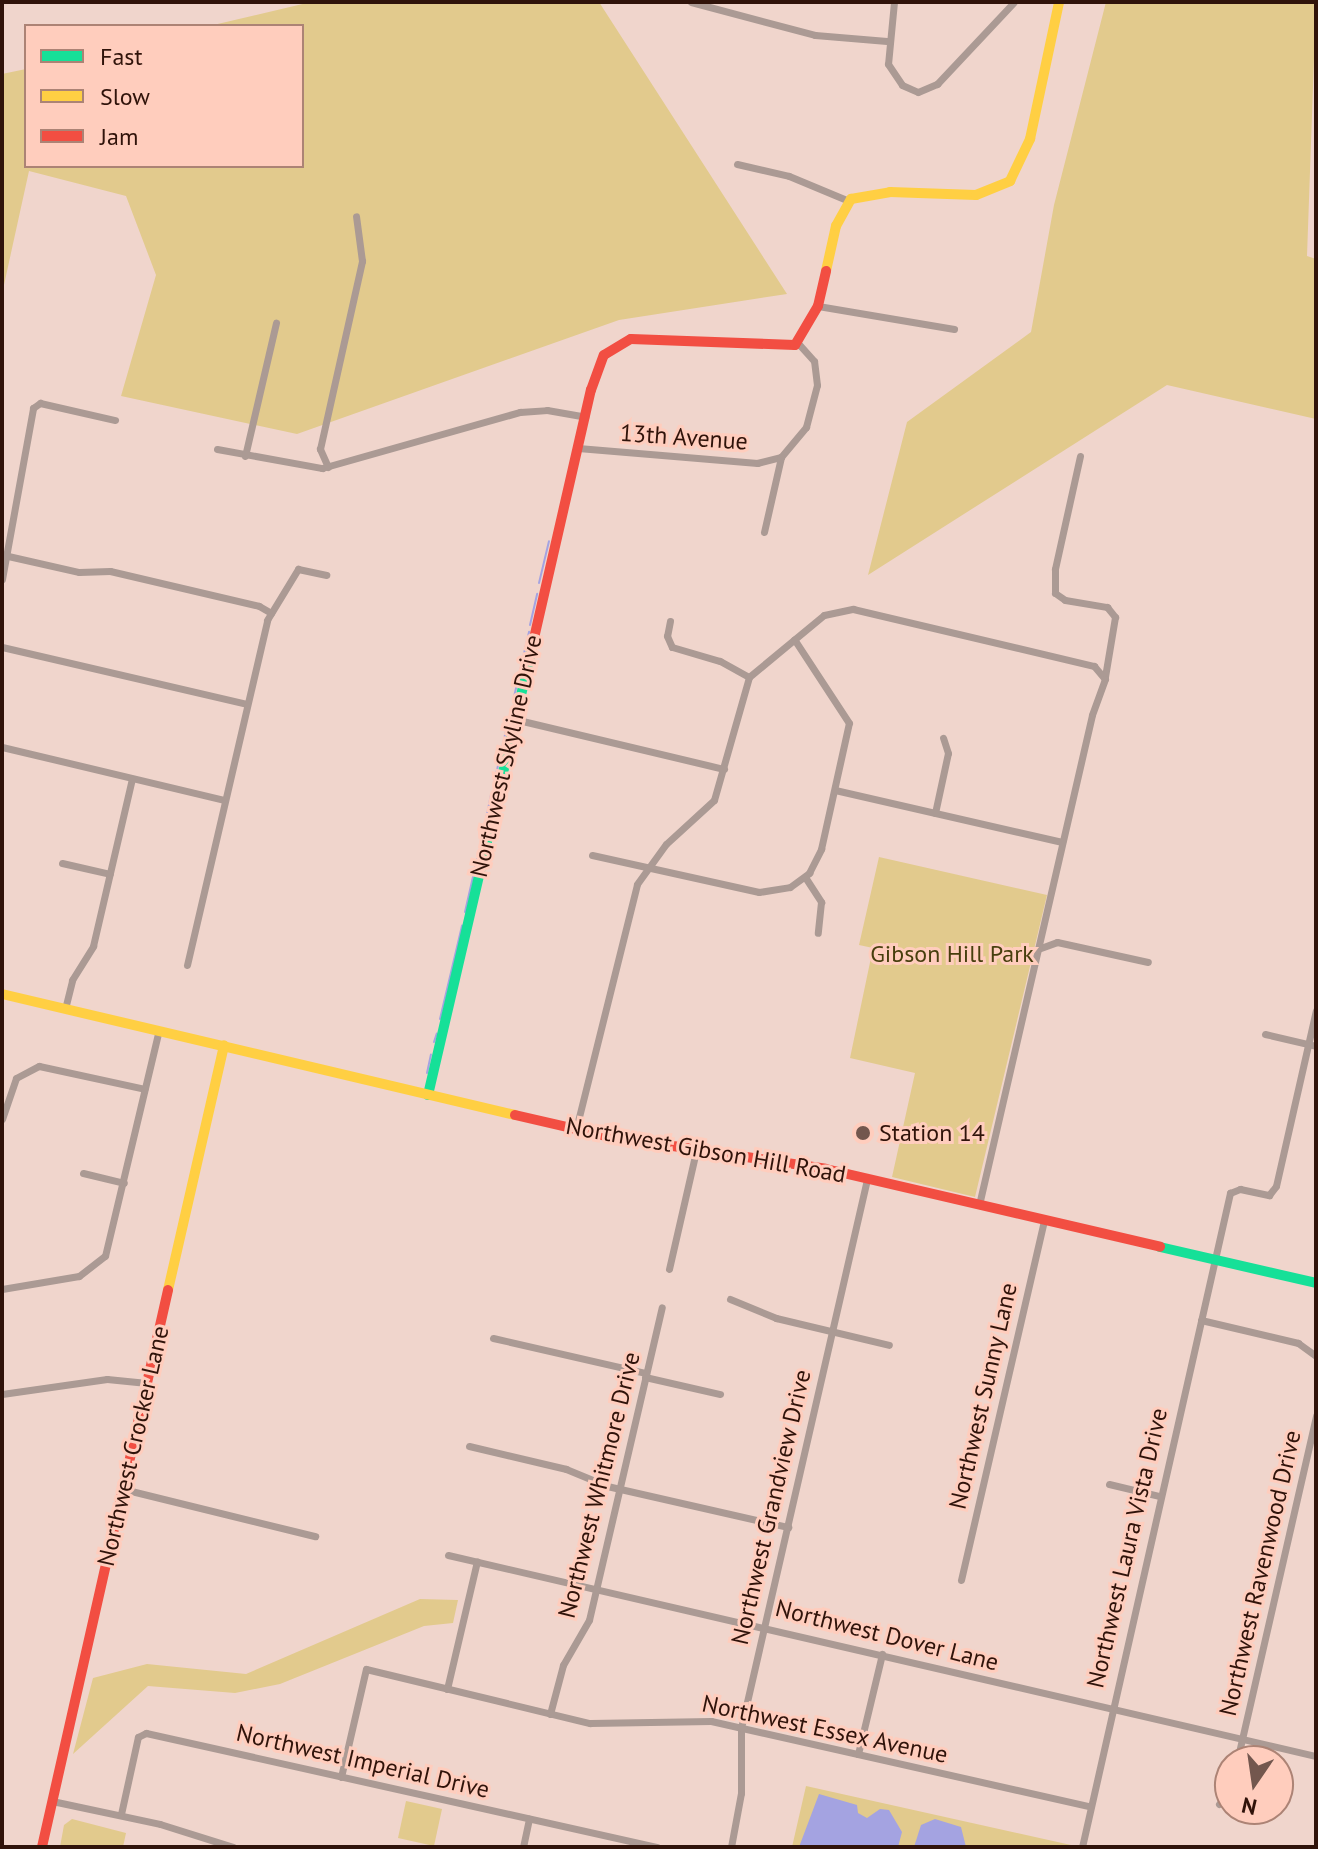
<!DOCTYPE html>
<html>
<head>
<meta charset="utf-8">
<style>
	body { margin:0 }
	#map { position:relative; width:1318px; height:1849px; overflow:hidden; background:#f0d5cc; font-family:"PT Sans",sans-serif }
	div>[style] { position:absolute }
	.green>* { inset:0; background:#e2ca8d }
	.water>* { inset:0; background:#a4a3e1 }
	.stream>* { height:2px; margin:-1px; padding:0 1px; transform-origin:1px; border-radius:1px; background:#a4a3e1 }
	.street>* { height:7px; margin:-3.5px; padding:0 3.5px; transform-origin:3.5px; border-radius:3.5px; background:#ab9a94 }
	.fast>* { height:10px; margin:-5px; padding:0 5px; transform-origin:5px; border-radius:5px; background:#16e098 }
	.slow>* { height:10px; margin:-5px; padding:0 5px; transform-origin:5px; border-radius:5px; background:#ffcf43 }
	.jam>* { height:10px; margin:-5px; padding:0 5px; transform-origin:5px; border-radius:5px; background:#f24e42 }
	.dots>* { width:22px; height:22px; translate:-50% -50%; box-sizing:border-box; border:4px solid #ffcdbd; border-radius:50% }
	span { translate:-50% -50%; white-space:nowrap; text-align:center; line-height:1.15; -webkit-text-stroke:6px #ffcdbd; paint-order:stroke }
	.street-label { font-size:24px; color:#30130a }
	.park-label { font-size:24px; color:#473e0d }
	.poi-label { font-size:24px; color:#30130a }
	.left { translate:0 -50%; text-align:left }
	.frame { position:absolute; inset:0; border:4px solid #30130a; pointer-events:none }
	.legend { position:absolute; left:24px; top:24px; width:280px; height:144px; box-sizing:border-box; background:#ffcdbd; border:2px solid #ac8375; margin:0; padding:10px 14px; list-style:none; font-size:24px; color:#30130a }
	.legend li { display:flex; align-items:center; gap:16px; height:40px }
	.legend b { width:40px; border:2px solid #ac8375 }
	.north { position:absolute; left:1214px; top:1745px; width:80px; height:80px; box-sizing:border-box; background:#ffcdbd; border:2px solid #ac8375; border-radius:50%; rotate:193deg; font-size:22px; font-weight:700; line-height:32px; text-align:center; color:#30130a }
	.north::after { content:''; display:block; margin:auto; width:28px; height:36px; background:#73574e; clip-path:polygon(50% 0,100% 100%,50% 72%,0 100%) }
</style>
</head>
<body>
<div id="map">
	<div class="green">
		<i style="clip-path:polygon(311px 2px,599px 2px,787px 294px,619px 320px,297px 434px,121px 396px,156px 275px,126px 196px,29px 171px,2px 294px,2px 74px,26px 69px,26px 166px,302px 166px,302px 26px,209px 26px)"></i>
		<i style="clip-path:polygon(1106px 2px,1316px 2px,1307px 256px,1316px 259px,1316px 419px,1167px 385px,868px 575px,907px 422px,1031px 332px,1054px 205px)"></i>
		<i style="clip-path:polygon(879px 857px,1047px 895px,975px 1197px,892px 1177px,915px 1073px,850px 1058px,873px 948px,859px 945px)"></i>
		<i style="clip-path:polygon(420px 1599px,458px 1600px,453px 1623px,424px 1626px,280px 1684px,235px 1693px,148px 1686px,73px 1754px,93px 1678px,147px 1664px,246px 1674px)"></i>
		<i style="clip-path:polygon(806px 1786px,1071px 1845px,1071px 1847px,792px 1847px)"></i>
		<i style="clip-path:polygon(406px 1801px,442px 1809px,434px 1846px,398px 1838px)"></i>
		<i style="clip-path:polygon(72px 1819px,126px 1833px,123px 1847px,60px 1847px,64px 1825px)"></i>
	</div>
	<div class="water">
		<i style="clip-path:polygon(819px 1794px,857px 1805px,858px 1813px,867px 1818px,880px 1809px,889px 1810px,902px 1832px,898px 1847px,799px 1847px)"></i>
		<i style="clip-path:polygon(935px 1819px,961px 1827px,966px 1847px,914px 1847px,921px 1825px)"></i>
	</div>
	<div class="stream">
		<i style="left:539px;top:583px;width:43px;rotate:-76.6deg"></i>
		<i style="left:530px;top:625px;width:32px;rotate:-77deg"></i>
		<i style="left:514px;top:697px;width:67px;rotate:-77deg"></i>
		<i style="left:502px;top:748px;width:26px;rotate:-77deg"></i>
		<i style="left:494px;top:783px;width:23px;rotate:-77deg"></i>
		<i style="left:481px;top:844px;width:50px;rotate:-78.5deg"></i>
		<i style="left:465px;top:912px;width:54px;rotate:-77.2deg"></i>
		<i style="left:440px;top:1019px;width:96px;rotate:-76.7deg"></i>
		<i style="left:434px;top:1042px;width:9px;rotate:-72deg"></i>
		<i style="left:427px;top:1073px;width:19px;rotate:-78deg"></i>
	</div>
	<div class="street">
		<i style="left:691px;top:2px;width:128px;rotate:14.9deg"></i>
		<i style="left:815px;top:35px;width:72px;rotate:4.8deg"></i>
		<i style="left:894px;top:2px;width:62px;rotate:95.5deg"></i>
		<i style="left:888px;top:64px;width:25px;rotate:56deg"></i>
		<i style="left:902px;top:85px;width:17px;rotate:24deg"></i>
		<i style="left:918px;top:92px;width:21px;rotate:-23deg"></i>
		<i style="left:937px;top:84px;width:112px;rotate:-46.8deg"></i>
		<i style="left:737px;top:164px;width:53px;rotate:13deg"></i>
		<i style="left:789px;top:176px;width:65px;rotate:22.6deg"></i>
		<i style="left:818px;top:306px;width:138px;rotate:9.6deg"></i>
		<i style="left:578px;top:448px;width:180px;rotate:4.8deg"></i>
		<i style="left:757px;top:463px;width:25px;rotate:-14deg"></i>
		<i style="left:781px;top:457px;width:39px;rotate:-50deg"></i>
		<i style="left:806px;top:427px;width:43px;rotate:-75.3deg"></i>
		<i style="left:817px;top:385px;width:24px;rotate:-97deg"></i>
		<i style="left:814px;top:361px;width:25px;rotate:-132deg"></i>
		<i style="left:217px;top:449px;width:107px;rotate:10.3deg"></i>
		<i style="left:322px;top:468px;width:206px;rotate:-15.8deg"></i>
		<i style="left:520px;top:412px;width:27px;rotate:-4deg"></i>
		<i style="left:547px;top:410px;width:39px;rotate:10deg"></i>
		<i style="left:245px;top:456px;width:137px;rotate:-76.9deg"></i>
		<i style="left:1080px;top:456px;width:116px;rotate:102.5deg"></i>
		<i style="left:1055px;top:569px;width:24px;rotate:90deg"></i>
		<i style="left:1055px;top:593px;width:12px;rotate:35deg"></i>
		<i style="left:1065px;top:600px;width:43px;rotate:9.5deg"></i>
		<i style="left:1107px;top:607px;width:13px;rotate:51deg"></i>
		<i style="left:1115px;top:617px;width:61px;rotate:99.5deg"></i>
		<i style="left:328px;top:467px;width:20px;rotate:-114deg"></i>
		<i style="left:320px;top:449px;width:193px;rotate:-77.4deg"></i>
		<i style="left:362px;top:261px;width:45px;rotate:-97.6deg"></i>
		<i style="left:764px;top:532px;width:77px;rotate:-77.2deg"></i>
		<i style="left:8px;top:556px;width:73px;rotate:12.7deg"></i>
		<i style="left:79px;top:572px;width:31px;rotate:-2deg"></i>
		<i style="left:110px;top:571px;width:153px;rotate:13.2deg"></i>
		<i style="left:259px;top:606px;width:14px;rotate:30deg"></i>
		<i style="left:2px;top:579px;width:174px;rotate:-79.7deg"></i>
		<i style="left:33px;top:408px;width:9px;rotate:-36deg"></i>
		<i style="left:40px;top:403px;width:77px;rotate:12.8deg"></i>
		<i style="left:670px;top:621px;width:15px;rotate:101deg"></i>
		<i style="left:667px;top:636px;width:12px;rotate:66deg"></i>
		<i style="left:672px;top:647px;width:50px;rotate:16.3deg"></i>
		<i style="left:720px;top:661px;width:33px;rotate:29deg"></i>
		<i style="left:2px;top:647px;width:251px;rotate:13.1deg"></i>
		<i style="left:514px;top:719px;width:216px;rotate:13.4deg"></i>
		<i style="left:2px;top:747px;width:229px;rotate:13.4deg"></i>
		<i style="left:835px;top:790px;width:233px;rotate:12.9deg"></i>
		<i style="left:935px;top:813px;width:61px;rotate:-77.8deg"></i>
		<i style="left:948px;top:753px;width:16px;rotate:-108deg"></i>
		<i style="left:592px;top:855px;width:171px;rotate:12.5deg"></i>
		<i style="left:759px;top:892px;width:31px;rotate:-9deg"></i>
		<i style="left:790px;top:887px;width:24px;rotate:-36deg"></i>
		<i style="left:809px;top:873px;width:27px;rotate:-63deg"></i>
		<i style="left:821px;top:849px;width:129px;rotate:-77.5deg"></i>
		<i style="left:849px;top:723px;width:100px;rotate:-123.2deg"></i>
		<i style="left:62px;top:863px;width:49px;rotate:12.9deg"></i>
		<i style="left:805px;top:877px;width:30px;rotate:57deg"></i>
		<i style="left:821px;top:902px;width:31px;rotate:96deg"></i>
		<i style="left:1038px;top:949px;width:20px;rotate:-20deg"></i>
		<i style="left:1057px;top:942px;width:93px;rotate:12.4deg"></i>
		<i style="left:187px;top:965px;width:354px;rotate:-76.9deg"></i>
		<i style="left:267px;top:620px;width:60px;rotate:-58.7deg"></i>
		<i style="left:298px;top:569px;width:29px;rotate:12deg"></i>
		<i style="left:65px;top:1009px;width:30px;rotate:-76deg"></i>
		<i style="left:72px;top:980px;width:40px;rotate:-58deg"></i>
		<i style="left:93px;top:946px;width:171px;rotate:-76.9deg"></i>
		<i style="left:1265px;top:1034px;width:52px;rotate:13.2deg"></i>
		<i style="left:2px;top:1119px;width:43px;rotate:-71.1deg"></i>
		<i style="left:16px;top:1078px;width:26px;rotate:-28deg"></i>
		<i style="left:39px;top:1066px;width:108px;rotate:12.2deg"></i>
		<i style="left:576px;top:1129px;width:252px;rotate:-76deg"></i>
		<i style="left:637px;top:884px;width:49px;rotate:-54.1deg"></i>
		<i style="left:666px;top:844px;width:65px;rotate:-42.5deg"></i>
		<i style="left:714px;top:800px;width:128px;rotate:-74.1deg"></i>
		<i style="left:749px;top:677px;width:97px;rotate:-39.6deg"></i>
		<i style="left:824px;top:615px;width:30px;rotate:-12deg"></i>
		<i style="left:853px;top:609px;width:248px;rotate:13.3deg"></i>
		<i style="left:1094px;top:666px;width:17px;rotate:50deg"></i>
		<i style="left:1105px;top:679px;width:38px;rotate:110deg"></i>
		<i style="left:1092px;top:715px;width:503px;rotate:102.99deg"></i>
		<i style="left:83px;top:1173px;width:42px;rotate:13.7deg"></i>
		<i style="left:669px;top:1269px;width:121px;rotate:-77.1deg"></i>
		<i style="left:2px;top:1289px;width:78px;rotate:-9.6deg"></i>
		<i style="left:79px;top:1276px;width:33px;rotate:-38deg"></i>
		<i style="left:105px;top:1256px;width:232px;rotate:-76.6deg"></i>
		<i style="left:730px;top:1299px;width:50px;rotate:22.4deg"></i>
		<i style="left:776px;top:1318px;width:116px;rotate:13.4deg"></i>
		<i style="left:1201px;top:1320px;width:100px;rotate:13.3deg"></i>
		<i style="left:1298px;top:1343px;width:22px;rotate:36deg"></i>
		<i style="left:493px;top:1338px;width:157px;rotate:12.9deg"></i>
		<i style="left:645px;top:1377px;width:77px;rotate:12.8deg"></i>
		<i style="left:2px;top:1394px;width:106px;rotate:-8.1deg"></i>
		<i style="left:107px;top:1379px;width:40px;rotate:5.7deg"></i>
		<i style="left:469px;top:1446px;width:100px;rotate:13.3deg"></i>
		<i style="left:566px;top:1469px;width:44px;rotate:22.5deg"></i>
		<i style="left:607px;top:1486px;width:186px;rotate:12.8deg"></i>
		<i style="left:1109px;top:1484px;width:51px;rotate:13.5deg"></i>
		<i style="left:123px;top:1489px;width:198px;rotate:13.8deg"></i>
		<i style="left:448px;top:1555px;width:891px;rotate:13.04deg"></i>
		<i style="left:961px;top:1580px;width:369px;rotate:-77deg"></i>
		<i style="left:447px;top:1689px;width:131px;rotate:-76.8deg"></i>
		<i style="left:550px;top:1714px;width:51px;rotate:-75.1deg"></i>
		<i style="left:563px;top:1665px;width:52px;rotate:-60deg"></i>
		<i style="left:589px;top:1620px;width:321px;rotate:-76.9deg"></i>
		<i style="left:858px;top:1754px;width:103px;rotate:-76.5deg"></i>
		<i style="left:1237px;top:1761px;width:355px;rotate:-77.1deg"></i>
		<i style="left:341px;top:1777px;width:111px;rotate:-77deg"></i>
		<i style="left:366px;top:1669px;width:230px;rotate:13.6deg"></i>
		<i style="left:590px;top:1723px;width:121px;rotate:-0.9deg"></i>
		<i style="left:711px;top:1721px;width:386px;rotate:12.7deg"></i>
		<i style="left:52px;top:1801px;width:110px;rotate:12deg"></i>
		<i style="left:160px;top:1824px;width:77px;rotate:17.5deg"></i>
		<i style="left:1219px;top:1804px;width:17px;rotate:-50deg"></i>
		<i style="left:121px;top:1814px;width:79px;rotate:-77.6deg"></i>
		<i style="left:138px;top:1737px;width:9px;rotate:-27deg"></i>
		<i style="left:146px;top:1733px;width:524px;rotate:12.58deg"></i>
		<i style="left:523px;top:1847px;width:29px;rotate:-78deg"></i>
		<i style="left:731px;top:1847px;width:55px;rotate:-79.5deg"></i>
		<i style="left:741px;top:1793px;width:65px;rotate:-90deg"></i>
		<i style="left:741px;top:1728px;width:563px;rotate:-77.07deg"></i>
		<i style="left:1082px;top:1847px;width:671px;rotate:-77.25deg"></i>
		<i style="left:1230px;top:1193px;width:11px;rotate:-22deg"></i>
		<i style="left:1240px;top:1189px;width:30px;rotate:12deg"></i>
		<i style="left:1269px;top:1195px;width:11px;rotate:-52deg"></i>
		<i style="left:1276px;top:1186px;width:180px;rotate:-77.2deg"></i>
	</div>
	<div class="fast">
		<i style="left:428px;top:1095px;width:460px;rotate:-76.9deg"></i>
		<i style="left:1160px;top:1247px;width:160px;rotate:13deg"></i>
	</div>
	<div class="slow">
		<i style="left:826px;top:271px;width:46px;rotate:-77.5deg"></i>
		<i style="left:836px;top:226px;width:31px;rotate:-61deg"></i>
		<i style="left:851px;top:199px;width:40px;rotate:-10deg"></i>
		<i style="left:890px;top:192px;width:86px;rotate:2deg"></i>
		<i style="left:976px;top:195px;width:37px;rotate:-22deg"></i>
		<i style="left:1010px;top:181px;width:47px;rotate:-64.5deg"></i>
		<i style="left:1030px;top:139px;width:140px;rotate:-78deg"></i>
		<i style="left:2px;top:994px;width:527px;rotate:13.27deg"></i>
		<i style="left:168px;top:1290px;width:251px;rotate:-77.1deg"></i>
	</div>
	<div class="jam">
		<i style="left:532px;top:647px;width:264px;rotate:-77.1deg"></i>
		<i style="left:591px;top:390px;width:37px;rotate:-70deg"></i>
		<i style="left:604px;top:355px;width:31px;rotate:-31deg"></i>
		<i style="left:631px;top:339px;width:164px;rotate:2.1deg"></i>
		<i style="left:795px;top:345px;width:45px;rotate:-59.5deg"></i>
		<i style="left:818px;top:306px;width:36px;rotate:-77deg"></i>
		<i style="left:515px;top:1115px;width:93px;rotate:13deg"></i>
		<i style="left:606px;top:1136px;width:222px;rotate:8.5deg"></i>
		<i style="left:826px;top:1169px;width:343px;rotate:13.1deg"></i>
		<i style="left:42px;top:1847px;width:571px;rotate:-77.25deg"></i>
	</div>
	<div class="dots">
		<i style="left:863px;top:1133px;background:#73574e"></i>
	</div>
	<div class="street-label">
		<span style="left:684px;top:437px;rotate:4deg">13th Avenue</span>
		<span style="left:506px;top:756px;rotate:-77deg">Northwest Skyline Drive</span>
		<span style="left:706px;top:1150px;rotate:10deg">Northwest Gibson Hill Road</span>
		<span style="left:983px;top:1396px;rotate:-77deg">Northwest Sunny Lane</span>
		<span style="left:133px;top:1446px;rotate:-77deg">Northwest Crocker Lane</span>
		<span style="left:599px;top:1485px;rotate:-76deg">Northwest Whitmore Drive</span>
		<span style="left:771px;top:1507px;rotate:-77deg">Northwest Grandview Drive</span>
		<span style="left:1127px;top:1548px;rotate:-77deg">Northwest Laura Vista Drive</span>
		<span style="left:1260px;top:1573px;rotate:-77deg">Northwest Ravenwood Drive</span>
		<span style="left:887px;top:1635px;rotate:14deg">Northwest Dover Lane</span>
		<span style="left:825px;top:1729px;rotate:12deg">Northwest Essex Avenue</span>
		<span style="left:363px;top:1761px;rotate:13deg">Northwest Imperial Drive</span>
	</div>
	<div class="park-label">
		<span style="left:952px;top:954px">Gibson Hill Park</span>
	</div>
	<div class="poi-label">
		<span class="left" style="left:879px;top:1133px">Station 14</span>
	</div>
	<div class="frame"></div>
	<ul class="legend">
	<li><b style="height:10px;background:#16e098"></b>Fast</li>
	<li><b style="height:10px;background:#ffcf43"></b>Slow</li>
	<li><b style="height:10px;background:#f24e42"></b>Jam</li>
	</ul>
	<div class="north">N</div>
</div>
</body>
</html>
